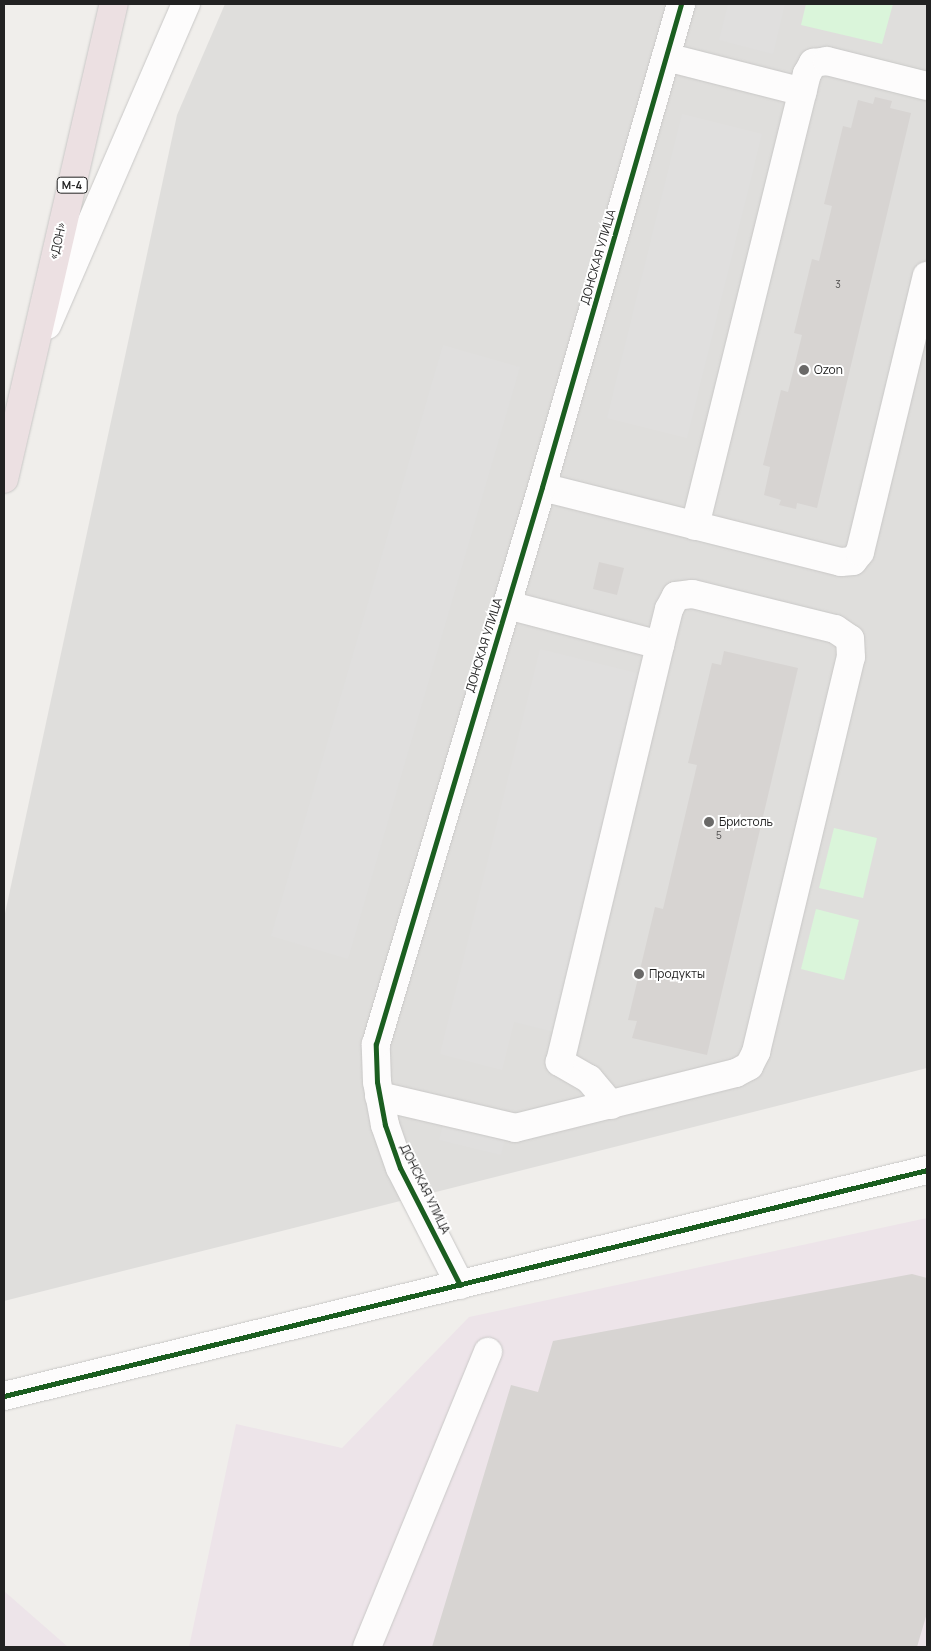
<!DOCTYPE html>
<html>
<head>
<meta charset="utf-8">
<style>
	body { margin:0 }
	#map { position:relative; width:931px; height:1651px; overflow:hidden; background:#f0eeeb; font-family:Manrope,sans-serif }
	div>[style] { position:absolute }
	.residential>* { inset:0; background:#dfdedc }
	.industrial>* { inset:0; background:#ede4e9 }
	.park>* { inset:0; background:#daf5da }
	.parking>* { inset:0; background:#e0dfde }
	.building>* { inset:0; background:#d7d4d2 }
	.roads { filter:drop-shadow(0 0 1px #c9c8c7) drop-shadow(0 0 1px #c9c8c7) }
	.minor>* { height:28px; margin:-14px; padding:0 14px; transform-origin:14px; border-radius:14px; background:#fdfcfc }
	.highway>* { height:28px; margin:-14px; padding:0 14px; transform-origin:14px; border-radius:14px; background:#ece0e2 }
	.cycleway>* { height:5px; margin:-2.5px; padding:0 2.5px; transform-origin:2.5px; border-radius:2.5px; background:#1b5e20 }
	.dots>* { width:14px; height:14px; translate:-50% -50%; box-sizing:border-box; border:2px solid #fff; border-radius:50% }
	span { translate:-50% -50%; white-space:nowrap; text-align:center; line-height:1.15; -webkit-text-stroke:4px #fff; paint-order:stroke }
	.number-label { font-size:10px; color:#4f4e4e }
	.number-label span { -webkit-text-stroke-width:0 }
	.shield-label span { padding:1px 4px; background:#fff; border:1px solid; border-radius:4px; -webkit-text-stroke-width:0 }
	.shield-label { font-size:11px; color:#222; font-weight:700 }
	.street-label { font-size:12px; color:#222 }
	.poi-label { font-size:12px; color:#222 }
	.left { translate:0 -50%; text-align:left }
	.frame { position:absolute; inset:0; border:5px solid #222; pointer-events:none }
</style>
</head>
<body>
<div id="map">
	<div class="residential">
		<i style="clip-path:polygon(225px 4px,927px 4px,927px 1068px,4px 1301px,4px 918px,177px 115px)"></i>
	</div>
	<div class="industrial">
		<i style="clip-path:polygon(927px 1218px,927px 1647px,189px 1647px,236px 1424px,342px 1448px,469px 1317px)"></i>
		<i style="clip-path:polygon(4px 1591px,68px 1647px,4px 1647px)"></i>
	</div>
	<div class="park">
		<i style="clip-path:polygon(806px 4px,893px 4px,882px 44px,801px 25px)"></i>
		<i style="clip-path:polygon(834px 828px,877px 838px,863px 898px,819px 888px)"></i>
		<i style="clip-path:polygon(816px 909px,859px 920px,844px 980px,801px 969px)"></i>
	</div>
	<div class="parking">
		<i style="clip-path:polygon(728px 4px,785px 4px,773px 54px,719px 40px)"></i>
		<i style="clip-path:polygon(682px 114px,762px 134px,687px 438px,607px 418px)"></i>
		<i style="clip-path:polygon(443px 345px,520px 367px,348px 959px,271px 936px)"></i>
		<i style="clip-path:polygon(540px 649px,641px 674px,554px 1032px,514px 1022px,502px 1070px,440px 1054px)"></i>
		<i style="clip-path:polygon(444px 1120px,506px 1135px,501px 1155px,439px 1140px)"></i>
	</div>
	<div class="building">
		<i style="clip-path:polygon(875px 97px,892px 101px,890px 108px,911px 113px,817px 508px,797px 503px,796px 509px,779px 505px,781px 500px,764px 495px,770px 467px,763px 465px,781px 390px,788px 392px,802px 335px,794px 333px,812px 259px,819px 261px,832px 206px,824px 204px,843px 126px,851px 128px,858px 100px,873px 104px)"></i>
		<i style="clip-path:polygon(599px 562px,624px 568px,617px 595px,593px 589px)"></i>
		<i style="clip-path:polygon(724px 651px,798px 668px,707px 1055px,632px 1038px,637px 1021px,628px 1020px,655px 907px,663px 909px,697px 765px,688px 763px,712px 663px,721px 665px)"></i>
		<i style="clip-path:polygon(912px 1274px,927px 1278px,927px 1613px,917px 1647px,432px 1647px,511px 1385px,538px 1392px,553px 1341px)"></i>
	</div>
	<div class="roads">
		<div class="minor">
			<i style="left:666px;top:57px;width:141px;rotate:14.3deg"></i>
			<i style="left:47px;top:325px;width:350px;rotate:-66.6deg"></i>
			<i style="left:542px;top:487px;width:308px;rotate:14.1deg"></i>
			<i style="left:841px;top:562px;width:12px;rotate:-5deg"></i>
			<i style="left:853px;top:561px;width:11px;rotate:-52deg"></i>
			<i style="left:860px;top:552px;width:284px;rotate:-76.4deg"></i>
			<i style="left:695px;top:526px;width:466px;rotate:-76.1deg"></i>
			<i style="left:807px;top:74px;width:13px;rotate:-61deg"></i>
			<i style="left:813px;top:63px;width:14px;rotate:-8deg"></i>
			<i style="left:827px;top:61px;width:103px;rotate:14deg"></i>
			<i style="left:379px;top:1096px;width:140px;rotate:13.2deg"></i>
			<i style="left:515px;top:1128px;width:228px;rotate:-14deg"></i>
			<i style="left:736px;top:1073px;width:15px;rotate:-28deg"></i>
			<i style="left:749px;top:1066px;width:16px;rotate:-63deg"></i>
			<i style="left:756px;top:1052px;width:406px;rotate:-76.5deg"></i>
			<i style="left:851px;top:657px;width:18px;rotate:-93deg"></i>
			<i style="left:850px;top:639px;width:18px;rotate:-146deg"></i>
			<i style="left:835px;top:629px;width:147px;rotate:-166.2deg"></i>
			<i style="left:692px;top:594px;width:16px;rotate:173deg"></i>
			<i style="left:676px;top:596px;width:15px;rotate:118deg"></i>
			<i style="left:669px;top:609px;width:37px;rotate:104deg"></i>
			<i style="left:660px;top:645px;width:158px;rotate:-165.3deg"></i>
			<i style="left:611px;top:1105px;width:34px;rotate:-130deg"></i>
			<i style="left:589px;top:1079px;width:34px;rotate:-150deg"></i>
			<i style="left:560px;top:1062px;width:429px;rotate:-76.5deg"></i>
			<i style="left:460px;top:1285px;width:131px;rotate:-117.1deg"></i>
			<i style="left:400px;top:1168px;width:46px;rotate:-109.2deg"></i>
			<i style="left:385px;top:1125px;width:44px;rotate:-100.5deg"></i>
			<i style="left:377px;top:1082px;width:38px;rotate:-92deg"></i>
			<i style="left:376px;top:1044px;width:581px;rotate:-73.4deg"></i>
			<i style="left:542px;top:487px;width:503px;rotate:-73.94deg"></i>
			<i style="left:4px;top:1396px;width:950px;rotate:-13.76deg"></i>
			<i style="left:367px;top:1647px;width:319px;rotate:-67.7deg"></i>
		</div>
		<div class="highway">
			<i style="left:4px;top:479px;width:488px;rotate:-77deg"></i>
		</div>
	</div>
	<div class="cycleway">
		<i style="left:460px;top:1285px;width:131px;rotate:-117.1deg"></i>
		<i style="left:400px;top:1168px;width:46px;rotate:-109.2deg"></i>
		<i style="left:385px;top:1125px;width:44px;rotate:-100.5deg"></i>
		<i style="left:377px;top:1082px;width:38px;rotate:-92deg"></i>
		<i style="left:376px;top:1044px;width:581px;rotate:-73.4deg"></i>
		<i style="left:542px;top:487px;width:503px;rotate:-73.94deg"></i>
		<i style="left:4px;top:1396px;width:950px;rotate:-13.76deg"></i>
	</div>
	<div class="dots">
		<i style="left:804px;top:370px;background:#6a6968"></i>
		<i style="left:709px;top:822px;background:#6a6968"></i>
		<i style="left:639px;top:974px;background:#6a6968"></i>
	</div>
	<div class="number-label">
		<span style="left:838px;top:285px">3</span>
		<span style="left:719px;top:836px">5</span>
	</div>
	<div class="shield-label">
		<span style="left:72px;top:185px">М-4</span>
	</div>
	<div class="street-label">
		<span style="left:58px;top:241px;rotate:-77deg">«ДОН»</span>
		<span style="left:598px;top:257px;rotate:-74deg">ДОНСКАЯ УЛИЦА</span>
		<span style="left:484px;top:645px;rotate:-73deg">ДОНСКАЯ УЛИЦА</span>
		<span style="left:425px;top:1189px;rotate:64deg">ДОНСКАЯ УЛИЦА</span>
	</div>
	<div class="poi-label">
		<span class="left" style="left:814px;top:370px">Ozon</span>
		<span class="left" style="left:719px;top:822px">Бристоль</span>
		<span class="left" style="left:649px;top:974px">Продукты</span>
	</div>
	<div class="frame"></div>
</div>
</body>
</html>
